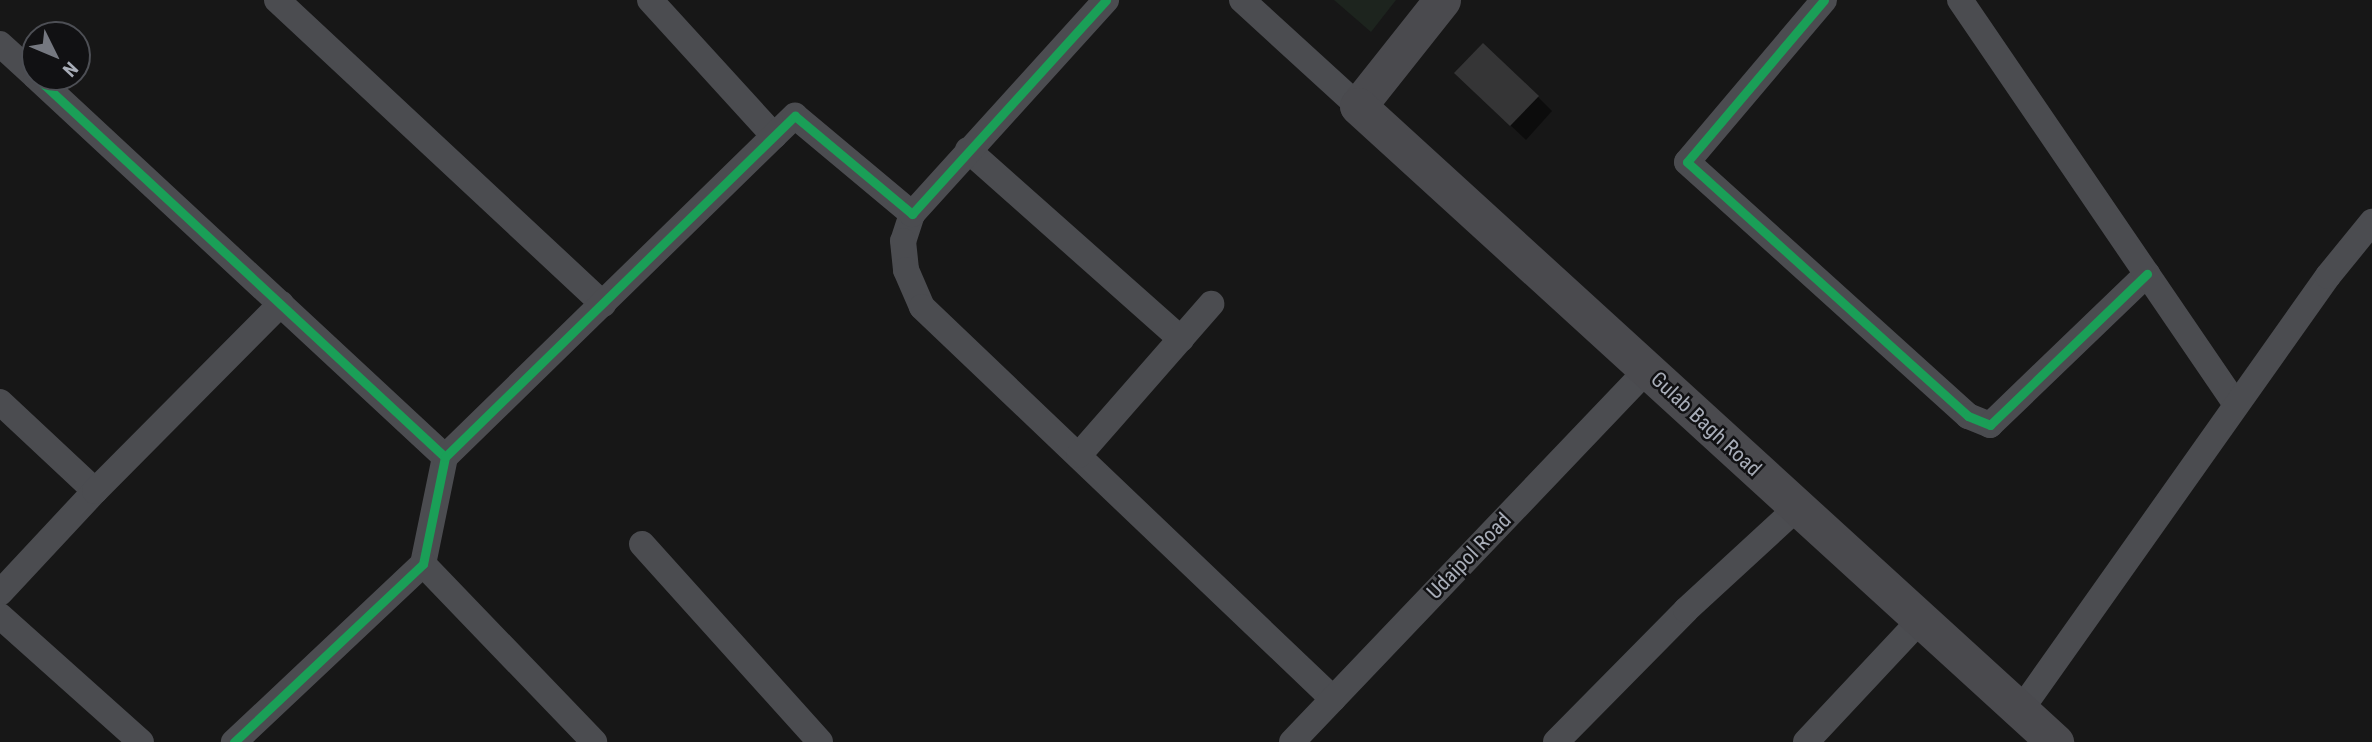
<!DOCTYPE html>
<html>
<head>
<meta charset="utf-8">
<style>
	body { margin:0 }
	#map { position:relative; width:2372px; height:742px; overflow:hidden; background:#171717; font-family:"Roboto Condensed",sans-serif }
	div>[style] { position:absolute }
	.green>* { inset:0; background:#1d241e }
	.shadow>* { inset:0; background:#0007 }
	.building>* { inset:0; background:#353536 }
	.minor>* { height:26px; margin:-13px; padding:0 13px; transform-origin:13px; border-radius:13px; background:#4b4c50 }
	.secondary>* { height:37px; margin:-18.5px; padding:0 18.5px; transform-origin:18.5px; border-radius:18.5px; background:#4a4a4e }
	.cycleway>* { height:9px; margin:-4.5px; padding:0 4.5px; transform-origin:4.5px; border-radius:4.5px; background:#1a9f57 }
	span { translate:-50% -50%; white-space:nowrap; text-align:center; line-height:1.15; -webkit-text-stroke:5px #111113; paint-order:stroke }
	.street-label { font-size:21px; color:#a8adb8 }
	.north { position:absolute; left:21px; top:21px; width:70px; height:70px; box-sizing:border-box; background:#111113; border:2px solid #4d4f55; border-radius:50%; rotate:133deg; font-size:19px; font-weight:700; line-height:28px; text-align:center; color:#a8adb8 }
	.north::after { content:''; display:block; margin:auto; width:24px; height:32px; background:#757880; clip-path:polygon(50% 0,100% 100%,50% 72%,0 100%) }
</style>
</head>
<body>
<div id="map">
	<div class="green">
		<i style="clip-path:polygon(1334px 0,1396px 0,1371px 32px)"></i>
	</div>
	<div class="shadow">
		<i style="clip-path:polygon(1471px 88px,1538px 97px,1552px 111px,1526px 140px)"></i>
	</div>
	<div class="building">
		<i style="clip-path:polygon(1483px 43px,1539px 96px,1510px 126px,1454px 73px)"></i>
	</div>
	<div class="minor">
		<i style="left:277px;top:0;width:446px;rotate:43deg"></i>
		<i style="left:650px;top:0;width:184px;rotate:47.6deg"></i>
		<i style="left:1242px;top:0;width:157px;rotate:42.4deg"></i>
		<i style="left:1824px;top:0;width:212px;rotate:130.2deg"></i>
		<i style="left:1687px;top:162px;width:379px;rotate:42.1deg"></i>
		<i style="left:1968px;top:416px;width:24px;rotate:22deg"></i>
		<i style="left:1990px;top:425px;width:218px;rotate:-43.9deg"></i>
		<i style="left:1960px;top:0;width:490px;rotate:55.7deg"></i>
		<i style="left:0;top:44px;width:47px;rotate:42.4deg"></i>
		<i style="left:36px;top:77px;width:558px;rotate:42.9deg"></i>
		<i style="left:445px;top:457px;width:109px;rotate:101.6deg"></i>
		<i style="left:423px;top:564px;width:260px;rotate:136.7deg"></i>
		<i style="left:968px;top:150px;width:285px;rotate:41.6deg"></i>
		<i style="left:912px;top:214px;width:28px;rotate:108deg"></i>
		<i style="left:903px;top:241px;width:29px;rotate:84deg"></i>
		<i style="left:906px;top:270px;width:40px;rotate:66.6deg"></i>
		<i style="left:922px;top:307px;width:568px;rotate:43.64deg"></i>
		<i style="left:0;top:402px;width:130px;rotate:43.1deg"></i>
		<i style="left:95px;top:491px;width:139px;rotate:133deg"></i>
		<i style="left:1079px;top:455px;width:201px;rotate:-48.8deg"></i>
		<i style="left:445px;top:457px;width:489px;rotate:-44.3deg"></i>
		<i style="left:795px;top:116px;width:153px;rotate:39.9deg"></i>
		<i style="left:912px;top:214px;width:289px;rotate:-47.8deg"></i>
		<i style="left:95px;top:491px;width:264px;rotate:-45.2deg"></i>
		<i style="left:642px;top:544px;width:266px;rotate:48deg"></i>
		<i style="left:423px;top:564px;width:247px;rotate:46.1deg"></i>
		<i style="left:0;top:616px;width:189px;rotate:41.8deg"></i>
		<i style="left:2020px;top:711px;width:533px;rotate:-54.7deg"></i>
		<i style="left:2328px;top:276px;width:70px;rotate:-50.8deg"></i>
		<i style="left:1292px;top:742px;width:514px;rotate:-46.34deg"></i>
		<i style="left:1556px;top:742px;width:185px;rotate:-45.4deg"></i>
		<i style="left:1686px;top:610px;width:151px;rotate:-42.6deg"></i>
		<i style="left:1806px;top:742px;width:167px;rotate:-46.9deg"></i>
	</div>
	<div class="secondary">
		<i style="left:1442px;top:0;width:135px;rotate:128.4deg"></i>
		<i style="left:1358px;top:106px;width:944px;rotate:42.38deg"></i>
	</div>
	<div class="cycleway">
		<i style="left:1824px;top:0;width:212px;rotate:130.2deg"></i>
		<i style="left:1687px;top:162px;width:379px;rotate:42.1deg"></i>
		<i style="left:1968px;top:416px;width:24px;rotate:22deg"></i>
		<i style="left:1990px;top:425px;width:218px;rotate:-43.9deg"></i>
		<i style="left:36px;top:77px;width:558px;rotate:42.9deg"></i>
		<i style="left:445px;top:457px;width:109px;rotate:101.6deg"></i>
		<i style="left:423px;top:564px;width:260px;rotate:136.7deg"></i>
		<i style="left:445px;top:457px;width:489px;rotate:-44.3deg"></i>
		<i style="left:795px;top:116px;width:153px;rotate:39.9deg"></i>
		<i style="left:912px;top:214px;width:289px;rotate:-47.8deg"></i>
	</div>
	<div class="street-label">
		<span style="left:1706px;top:424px;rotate:43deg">Gulab Bagh Road</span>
		<span style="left:1469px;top:556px;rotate:-46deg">Udaipol Road</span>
	</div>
	<div class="north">N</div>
</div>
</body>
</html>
